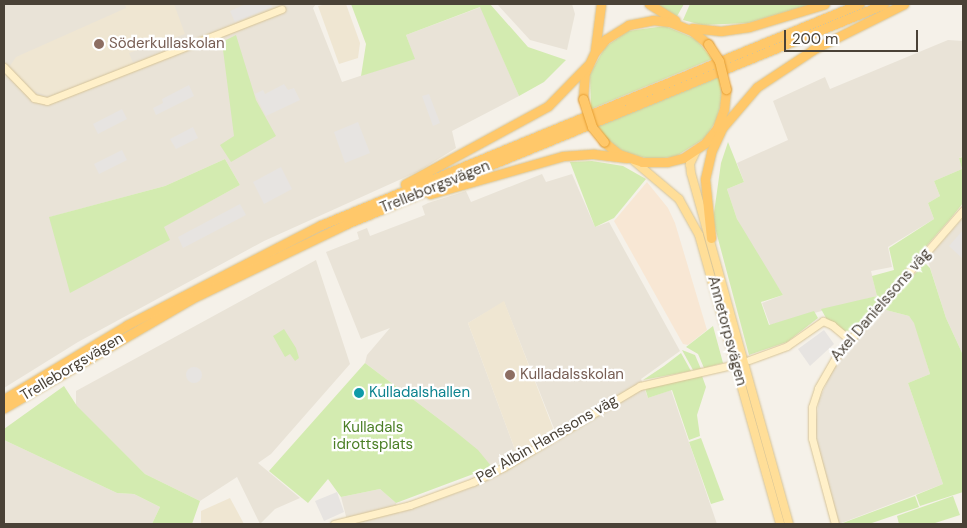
<!DOCTYPE html>
<html>
<head>
<meta charset="utf-8">
<style>
	body { margin:0 }
	#map { position:relative; width:967px; height:528px; overflow:hidden; background:#f5f1e9; font-family:"DM Sans",sans-serif }
	div>[style] { position:absolute }
	.residential>* { inset:0; background:#e9e3d7 }
	.commercial>* { inset:0; background:#f8e7d4 }
	.education>* { inset:0; background:#efe6d2 }
	.green>* { inset:0; background:#d3ebb0 }
	.parking>* { inset:0; background:#e7e4e1 }
	.round { border-radius:50% }
	.roads { filter:drop-shadow(0 0 1px #d7c497) drop-shadow(0 0 1px #d7c497) }
	.secondary>* { height:7px; margin:-3.5px; padding:0 3.5px; transform-origin:3.5px; border-radius:3.5px; background:#fff0c9 }
	.primary>* { height:8px; margin:-4px; padding:0 4px; transform-origin:4px; border-radius:4px; background:#ffde98 }
	.highway>* { height:9px; margin:-4.5px; padding:0 4.5px; transform-origin:4.5px; border-radius:4.5px; background:#ffc86a }
	.bridges { filter:drop-shadow(0 0 1px #e69e33) drop-shadow(0 0 1px #e69e33) }
	.highway-bridge>* { height:9px; margin:-4.5px; padding:0 4.5px; transform-origin:4.5px; border-radius:4.5px; background:#ffc86a }
	.dots>* { width:14px; height:14px; translate:-50% -50%; box-sizing:border-box; border:2px solid #fff; border-radius:50% }
	span { translate:-50% -50%; white-space:nowrap; text-align:center; line-height:1.15; -webkit-text-stroke:4.5px #fff; paint-order:stroke }
	.education-label { font-size:15px; color:#785e54 }
	.left { translate:0 -50%; text-align:left }
	.street-label { font-size:15px; color:#4a4237 }
	.culture-label { font-size:15px; color:#0d838f }
	.park-label { font-size:15px; color:#4b7f26 }
	.frame { position:absolute; inset:0; border:5px solid #4a4237; pointer-events:none }
	.scale { position:absolute; left:784px; top:30px; width:134px; height:22px; box-sizing:border-box; border:2px solid #4a4237; border-top:0; padding-left:6px; font-size:15px; line-height:18px; white-space:nowrap; color:#4a4237; -webkit-text-stroke:4px #fff; paint-order:stroke }
</style>
</head>
<body>
<div id="map">
	<div class="residential">
		<i style="clip-path:polygon(evenodd,4px 4px,316px 4px,313px 8px,342px 82px,414px 58px,406px 35px,481px 7px,519px 96px,452px 131px,456px 148px,419px 171px,264px 241px,78px 342px,4px 388px,4px 4px,225px 159px,240px 185px,163px 227px,50px 217px,165px 186px,225px 159px)"></i>
		<i style="clip-path:polygon(497px 4px,572px 4px,575px 14px,567px 50px,530px 40px)"></i>
		<i style="clip-path:polygon(948px 40px,963px 41px,963px 156px,959px 158px,962px 169px,934px 181px,940px 196px,928px 203px,934px 219px,888px 247px,892px 267px,871px 271px,877px 296px,770px 325px,762px 303px,783px 295px,751px 246px,737px 219px,727px 189px,744px 182px,737px 163px,788px 140px,773px 101px,825px 77px,830px 89px)"></i>
		<i style="clip-path:polygon(542px 174px,546px 182px,572px 174px,595px 227px,609px 222px,680px 351px,641px 379px,648px 398px,671px 390px,717px 524px,348px 524px,341px 497px,380px 489px,396px 503px,399px 513px,468px 489px,559px 441px,504px 302px,468px 323px,517px 455px,492px 467px,451px 428px,365px 363px,367px 355px,390px 328px,361px 339px,326px 252px,359px 239px,357px 232px,367px 228px,370px 236px,425px 215px,422px 206px,428px 203px,466px 191px,471px 202px)"></i>
		<i style="clip-path:polygon(963px 218px,963px 355px,946px 318px,927px 258px)"></i>
		<i style="clip-path:polygon(316px 260px,350px 364px,271px 454px,258px 463px,300px 498px,275px 509px,260px 524px,237px 477px,200px 501px,145px 474px,76px 406px,76px 391px)"></i>
		<i style="clip-path:polygon(882px 309px,909px 316px,915px 323px,930px 374px,908px 383px,943px 484px,839px 524px,818px 447px,815px 426px,819px 400px,836px 362px)"></i>
		<i style="clip-path:polygon(4px 440px,117px 493px,134px 494px,160px 507px,152px 524px,4px 524px)"></i>
	</div>
	<div class="commercial">
		<i style="clip-path:polygon(647px 182px,668px 208px,675px 223px,707px 330px,688px 345px,683px 344px,614px 221px)"></i>
	</div>
	<div class="education">
		<i style="clip-path:polygon(125px 4px,174px 4px,185px 34px,129px 53px,133px 63px,48px 96px,34px 91px,10px 66px,16px 57px,126px 8px)"></i>
		<i style="clip-path:polygon(327px 4px,346px 4px,360px 43px,358px 58px,339px 64px,318px 6px)"></i>
		<i style="clip-path:polygon(504px 301px,553px 428px,552px 433px,517px 455px,468px 323px)"></i>
		<i style="clip-path:polygon(230px 498px,244px 524px,201px 524px,201px 511px)"></i>
	</div>
	<div class="green">
		<i style="clip-path:polygon(351px 4px,490px 4px,528px 47px,566px 60px,544px 82px,519px 96px,480px 7px,406px 35px,415px 59px,361px 76px,366px 44px)"></i>
		<i style="clip-path:polygon(653px 4px,684px 4px,676px 18px)"></i>
		<i style="clip-path:polygon(690px 4px,812px 4px,748px 23px,702px 25px,683px 20px)"></i>
		<i style="clip-path:polygon(665px 26px,696px 39px,712px 59px,591px 109px,590px 74px,605px 47px,628px 31px)"></i>
		<i style="clip-path:polygon(236px 35px,256px 100px,276px 136px,231px 162px,220px 145px,234px 136px,222px 42px)"></i>
		<i style="clip-path:polygon(719px 76px,722px 100px,716px 121px,705px 138px,675px 157px,650px 159px,626px 153px,611px 144px,598px 126px)"></i>
		<i style="clip-path:polygon(728px 142px,744px 182px,727px 189px,737px 219px,783px 295px,761px 302px,769px 325px,814px 311px,818px 318px,787px 342px,749px 355px,713px 220px,721px 163px)"></i>
		<i style="clip-path:polygon(963px 157px,963px 203px,951px 218px,853px 330px,845px 331px,826px 318px,821px 309px,877px 296px,872px 276px,894px 270px,889px 248px,934px 219px,928px 203px,940px 196px,934px 181px,962px 169px,959px 158px)"></i>
		<i style="clip-path:polygon(225px 159px,240px 185px,164px 227px,170px 240px,70px 293px,49px 217px,165px 186px)"></i>
		<i style="clip-path:polygon(592px 161px,623px 166px,646px 179px,614px 218px,595px 227px,570px 162px)"></i>
		<i style="clip-path:polygon(925px 263px,930px 268px,946px 318px,963px 355px,963px 492px,920px 506px,916px 495px,943px 484px,908px 383px,930px 374px,914px 323px,909px 316px,882px 309px)"></i>
		<i style="clip-path:polygon(713px 326px,723px 363px,704px 368px,698px 354px,686px 347px)"></i>
		<i style="clip-path:polygon(284px 329px,296px 348px,299px 358px,295px 361px,290px 354px,285px 357px,273px 336px)"></i>
		<i style="clip-path:polygon(682px 350px,695px 355px,701px 369px,693px 370px)"></i>
		<i style="clip-path:polygon(681px 353px,691px 371px,643px 380px,664px 366px)"></i>
		<i style="clip-path:polygon(365px 363px,451px 428px,478px 450px,492px 467px,396px 503px,380px 489px,341px 497px,328px 479px,308px 503px,269px 471px)"></i>
		<i style="clip-path:polygon(702px 376px,706px 387px,697px 415px,700px 436px,689px 440px,672px 390px,648px 398px,645px 388px)"></i>
		<i style="clip-path:polygon(64px 386px,77px 406px,145px 474px,200px 501px,192px 524px,152px 524px,160px 507px,134px 494px,117px 493px,4px 440px,4px 429px)"></i>
		<i style="clip-path:polygon(701px 438px,724px 500px,711px 504px,689px 442px)"></i>
		<i style="clip-path:polygon(915px 496px,919px 507px,869px 524px,840px 524px)"></i>
		<i style="clip-path:polygon(953px 496px,960px 515px,932px 524px,899px 524px,897px 516px)"></i>
	</div>
	<div class="parking">
		<i style="clip-path:polygon(246px 4px,271px 4px,272px 7px,235px 22px,230px 11px)"></i>
		<i style="clip-path:polygon(284px 84px,288px 90px,294px 88px,300px 100px,266px 116px,255px 94px,263px 90px,265px 94px)"></i>
		<i style="clip-path:polygon(189px 85px,194px 96px,156px 115px,153px 108px,163px 103px,162px 99px)"></i>
		<i style="clip-path:polygon(429px 94px,440px 123px,433px 126px,422px 96px)"></i>
		<i style="clip-path:polygon(122px 109px,127px 119px,98px 134px,93px 124px)"></i>
		<i style="clip-path:polygon(358px 122px,370px 153px,345px 163px,334px 132px)"></i>
		<i style="clip-path:polygon(193px 127px,198px 138px,176px 149px,170px 139px)"></i>
		<i style="clip-path:polygon(122px 150px,127px 160px,99px 174px,94px 164px)"></i>
		<i style="clip-path:polygon(281px 167px,292px 189px,264px 204px,253px 182px)"></i>
		<i style="clip-path:polygon(240px 204px,246px 215px,183px 248px,178px 237px)"></i>
		<i style="clip-path:polygon(963px 230px,963px 259px,949px 246px)"></i>
		<i style="clip-path:polygon(824px 330px,834px 344px,810px 366px,798px 349px)"></i>
		<i class="round" style="left:186px;top:367px;width:16px;height:16px"></i>
		<i style="clip-path:polygon(337px 492px,344px 512px,324px 521px,315px 501px)"></i>
	</div>
	<div class="roads">
		<div class="secondary">
			<i style="left:4px;top:67px;width:43px;rotate:45.9deg"></i>
			<i style="left:34px;top:98px;width:13px;rotate:13deg"></i>
			<i style="left:47px;top:101px;width:252px;rotate:-21.4deg"></i>
			<i style="left:749px;top:360px;width:40px;rotate:-20.2deg"></i>
			<i style="left:787px;top:346px;width:44px;rotate:-34.8deg"></i>
			<i style="left:823px;top:321px;width:10px;rotate:24deg"></i>
			<i style="left:832px;top:325px;width:23px;rotate:40deg"></i>
			<i style="left:334px;top:524px;width:78px;rotate:-14deg"></i>
			<i style="left:410px;top:505px;width:67px;rotate:-20.1deg"></i>
			<i style="left:473px;top:482px;width:34px;rotate:-26deg"></i>
			<i style="left:504px;top:467px;width:158px;rotate:-30.8deg"></i>
			<i style="left:640px;top:386px;width:94px;rotate:-12.9deg"></i>
			<i style="left:835px;top:524px;width:89px;rotate:-105deg"></i>
			<i style="left:812px;top:438px;width:31px;rotate:-90deg"></i>
			<i style="left:812px;top:407px;width:20px;rotate:-72deg"></i>
			<i style="left:818px;top:388px;width:38px;rotate:-60deg"></i>
			<i style="left:837px;top:355px;width:192px;rotate:-49deg"></i>
		</div>
		<div class="primary">
			<i style="left:697px;top:149px;width:17px;rotate:115deg"></i>
			<i style="left:690px;top:164px;width:9px;rotate:84deg"></i>
			<i style="left:691px;top:173px;width:364px;rotate:74.4deg"></i>
			<i style="left:634px;top:161px;width:59px;rotate:40.2deg"></i>
			<i style="left:679px;top:199px;width:41px;rotate:60.9deg"></i>
			<i style="left:699px;top:235px;width:300px;rotate:74.3deg"></i>
		</div>
		<div class="highway">
			<i style="left:649px;top:4px;width:31px;rotate:32deg"></i>
			<i style="left:692px;top:28px;width:29px;rotate:6deg"></i>
			<i style="left:721px;top:31px;width:28px;rotate:-8deg"></i>
			<i style="left:749px;top:27px;width:79px;rotate:-16.8deg"></i>
			<i style="left:595px;top:50px;width:46px;rotate:-82.6deg"></i>
			<i style="left:812px;top:50px;width:103px;rotate:-26.6deg"></i>
			<i style="left:583px;top:99px;width:26px;rotate:-86deg"></i>
			<i style="left:585px;top:73px;width:23px;rotate:-65deg"></i>
			<i style="left:595px;top:52px;width:17px;rotate:-50deg"></i>
			<i style="left:606px;top:39px;width:26px;rotate:-32deg"></i>
			<i style="left:628px;top:25px;width:25px;rotate:-11deg"></i>
			<i style="left:653px;top:20px;width:17px;rotate:7deg"></i>
			<i style="left:670px;top:22px;width:24px;rotate:22deg"></i>
			<i style="left:692px;top:31px;width:21px;rotate:39deg"></i>
			<i style="left:604px;top:142px;width:19px;rotate:39deg"></i>
			<i style="left:619px;top:154px;width:24px;rotate:19deg"></i>
			<i style="left:642px;top:162px;width:25px"></i>
			<i style="left:667px;top:162px;width:16px;rotate:-14deg"></i>
			<i style="left:683px;top:158px;width:27px;rotate:-34deg"></i>
			<i style="left:705px;top:143px;width:19px;rotate:-51deg"></i>
			<i style="left:717px;top:128px;width:20px;rotate:-70deg"></i>
			<i style="left:724px;top:109px;width:20px;rotate:-84deg"></i>
			<i style="left:405px;top:184px;width:163px;rotate:-28.6deg"></i>
			<i style="left:548px;top:106px;width:57px;rotate:-45.7deg"></i>
			<i style="left:430px;top:194px;width:138px;rotate:-15.9deg"></i>
			<i style="left:563px;top:156px;width:31px;rotate:-4deg"></i>
			<i style="left:594px;top:154px;width:33px;rotate:7deg"></i>
			<i style="left:711px;top:238px;width:59px;rotate:-95.8deg"></i>
			<i style="left:705px;top:179px;width:28px;rotate:-77deg"></i>
			<i style="left:711px;top:152px;width:26px;rotate:-65deg"></i>
			<i style="left:722px;top:128px;width:54px;rotate:-49.5deg"></i>
			<i style="left:757px;top:87px;width:71px;rotate:-33.5deg"></i>
			<i style="left:4px;top:399px;width:144px;rotate:-31deg"></i>
			<i style="left:127px;top:325px;width:218px;rotate:-27.3deg"></i>
			<i style="left:321px;top:225px;width:582px;rotate:-22.33deg"></i>
			<i style="left:4px;top:408px;width:216px;rotate:-30.2deg"></i>
			<i style="left:191px;top:299px;width:172px;rotate:-25.8deg"></i>
			<i style="left:346px;top:224px;width:581px;rotate:-22.24deg"></i>
		</div>
	</div>
	<div class="bridges">
		<div class="highway-bridge">
			<i style="left:708px;top:44px;width:20px;rotate:57deg"></i>
			<i style="left:719px;top:61px;width:29px;rotate:76deg"></i>
			<i style="left:583px;top:99px;width:29px;rotate:72deg"></i>
			<i style="left:592px;top:127px;width:19px;rotate:51deg"></i>
		</div>
	</div>
	<div class="dots">
		<i style="left:99px;top:44px;background:#8d6e63"></i>
		<i style="left:510px;top:375px;background:#8d6e63"></i>
		<i style="left:359px;top:393px;background:#0f9aa8"></i>
	</div>
	<div class="education-label">
		<span class="left" style="left:109px;top:44px">Söderkullaskolan</span>
		<span class="left" style="left:520px;top:375px">Kulladalsskolan</span>
	</div>
	<div class="street-label">
		<span style="left:435px;top:187px;rotate:-22deg">Trelleborgsvägen</span>
		<span style="left:881px;top:305px;rotate:-49deg">Axel Danielssons väg</span>
		<span style="left:727px;top:331px;rotate:75deg">Annetorpsvägen</span>
		<span style="left:72px;top:367px;rotate:-31deg">Trelleborgsvägen</span>
		<span style="left:547px;top:439px;rotate:-30deg">Per Albin Hanssons väg</span>
	</div>
	<div class="culture-label">
		<span class="left" style="left:369px;top:393px">Kulladalshallen</span>
	</div>
	<div class="park-label">
		<span style="left:373px;top:436px">Kulladals<br>idrottsplats</span>
	</div>
	<div class="frame"></div>
	<div class="scale">200 m</div>
</div>
</body>
</html>
